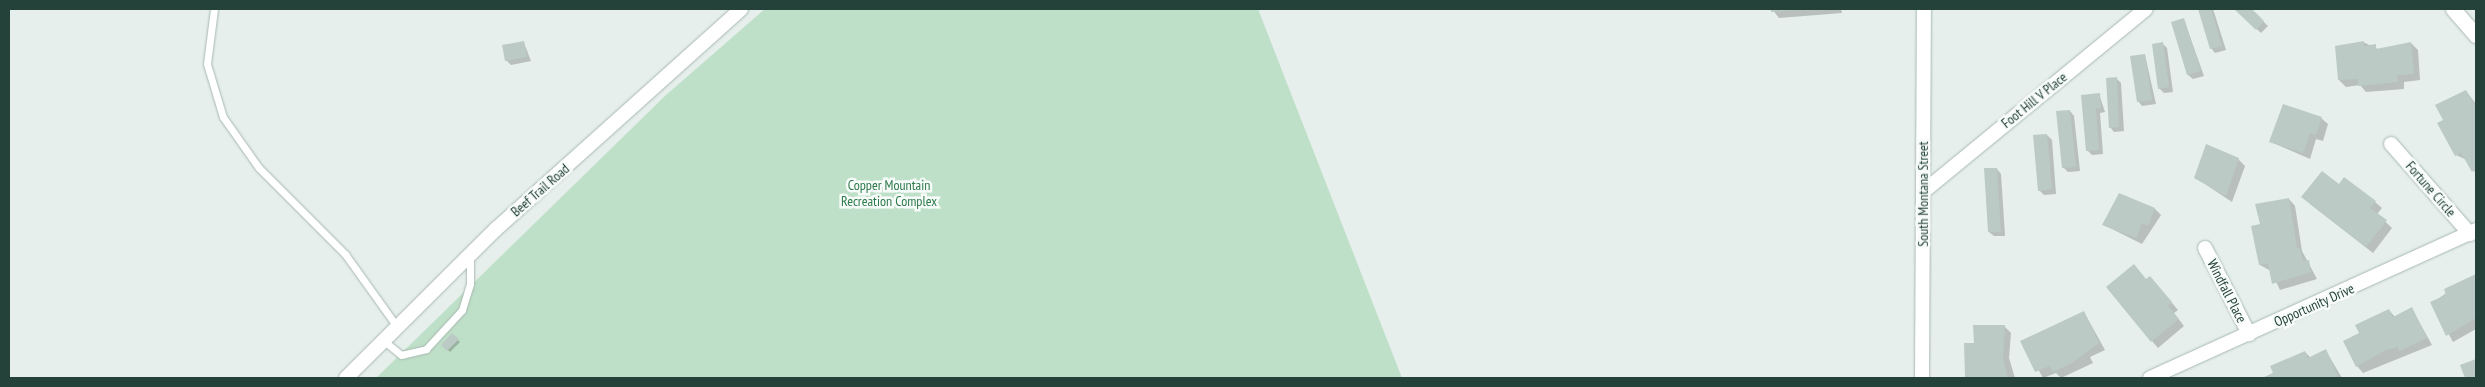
<!DOCTYPE html>
<html>
<head>
<meta charset="utf-8">
<style>
	body { margin:0 }
	#map { position:relative; width:2485px; height:387px; overflow:hidden; background:#e6efeb; font-family:"PT Sans Narrow",sans-serif }
	div>[style] { position:absolute }
	.green>* { inset:0; background:#bfe0c8 }
	.shadow>* { inset:0; background:#0003 }
	.building>* { inset:0; background:#bbcac4 }
	.roads { filter:drop-shadow(0 0 1px #a8b8b2) drop-shadow(0 0 1px #a8b8b2) }
	.lane>* { height:7px; margin:-3.5px; padding:0 3.5px; transform-origin:3.5px; border-radius:3.5px; background:#fff }
	.street>* { height:14px; margin:-7px; padding:0 7px; transform-origin:7px; border-radius:7px; background:#fff }
	.secondary>* { height:15px; margin:-7.5px; padding:0 7.5px; transform-origin:7.5px; border-radius:7.5px; background:#fff }
	span { translate:-50% -50%; white-space:nowrap; text-align:center; line-height:1.15; -webkit-text-stroke:5px #f7fbf9; paint-order:stroke }
	.street-label { font-size:14px; color:#24423a }
	.park-label { font-size:14px; color:#2d7a4b }
	.frame { position:absolute; inset:0; border:10px solid #24423a; pointer-events:none }
</style>
</head>
<body>
<div id="map">
	<div class="green">
		<i style="clip-path:polygon(765px 9px,1258px 9px,1402px 378px,376px 378px,666px 95px)"></i>
	</div>
	<div class="shadow">
		<i style="clip-path:polygon(1772px 9px,1841px 9px,1842px 13px,1779px 18px)"></i>
		<i style="clip-path:polygon(2199px 9px,2213px 9px,2226px 50px,2215px 53px,2211px 48px)"></i>
		<i style="clip-path:polygon(2236px 9px,2250px 9px,2268px 26px,2261px 33px)"></i>
		<i style="clip-path:polygon(2184px 20px,2204px 76px,2193px 79px,2188px 75px)"></i>
		<i style="clip-path:polygon(2363px 42px,2380px 50px,2411px 43px,2418px 50px,2420px 80px,2404px 82px,2404px 89px,2366px 92px,2360px 85px,2346px 87px,2339px 80px)"></i>
		<i style="clip-path:polygon(524px 43px,531px 61px,511px 65px,506px 60px)"></i>
		<i style="clip-path:polygon(2163px 44px,2167px 48px,2173px 92px,2164px 93px,2159px 88px)"></i>
		<i style="clip-path:polygon(2145px 55px,2156px 104px,2142px 106px,2138px 101px)"></i>
		<i style="clip-path:polygon(2117px 79px,2121px 83px,2124px 131px,2114px 132px,2110px 127px)"></i>
		<i style="clip-path:polygon(2466px 91px,2476px 104px,2476px 174px,2467px 160px,2456px 155px,2445px 121px)"></i>
		<i style="clip-path:polygon(2099px 94px,2105px 112px,2100px 113px,2103px 154px,2092px 155px,2087px 150px,2083px 96px)"></i>
		<i style="clip-path:polygon(2070px 111px,2074px 116px,2080px 171px,2068px 172px,2063px 167px)"></i>
		<i style="clip-path:polygon(2321px 118px,2328px 124px,2323px 141px,2316px 139px,2310px 159px,2271px 142px)"></i>
		<i style="clip-path:polygon(2047px 135px,2052px 140px,2056px 194px,2044px 195px,2039px 190px)"></i>
		<i style="clip-path:polygon(2238px 159px,2245px 166px,2232px 202px,2196px 178px)"></i>
		<i style="clip-path:polygon(1997px 169px,2001px 174px,2005px 236px,1994px 236px,1989px 232px)"></i>
		<i style="clip-path:polygon(2339px 185px,2375px 202px,2382px 208px,2377px 214px,2392px 228px,2373px 253px,2310px 204px)"></i>
		<i style="clip-path:polygon(2289px 199px,2295px 206px,2302px 251px,2317px 279px,2280px 290px,2271px 271px,2260px 265px,2261px 225px)"></i>
		<i style="clip-path:polygon(2155px 209px,2161px 215px,2142px 244px,2104px 225px)"></i>
		<i style="clip-path:polygon(2150px 277px,2178px 310px,2174px 313px,2184px 326px,2158px 348px,2152px 341px,2147px 280px)"></i>
		<i style="clip-path:polygon(2476px 279px,2476px 329px,2453px 342px,2432px 303px,2461px 283px)"></i>
		<i style="clip-path:polygon(2412px 309px,2432px 345px,2363px 373px,2357px 366px,2361px 333px,2389px 310px,2395px 317px)"></i>
		<i style="clip-path:polygon(2084px 312px,2105px 350px,2090px 357px,2093px 363px,2061px 378px,2056px 373px,2043px 378px,2022px 341px)"></i>
		<i style="clip-path:polygon(2004px 326px,2011px 333px,2009px 358px,2015px 378px,1966px 378px,1965px 345px,1975px 345px)"></i>
		<i style="clip-path:polygon(452px 335px,460px 342px,450px 352px,443px 345px)"></i>
		<i style="clip-path:polygon(2326px 351px,2342px 378px,2265px 378px,2305px 352px,2311px 358px)"></i>
	</div>
	<div class="building">
		<i style="clip-path:polygon(1771px 9px,1793px 9px,1794px 10px,1771px 12px)"></i>
		<i style="clip-path:polygon(2198px 9px,2211px 9px,2222px 46px,2210px 49px)"></i>
		<i style="clip-path:polygon(2234px 9px,2252px 9px,2264px 21px,2256px 30px)"></i>
		<i style="clip-path:polygon(2184px 18px,2201px 71px,2187px 75px,2171px 22px)"></i>
		<i style="clip-path:polygon(524px 41px,527px 57px,505px 61px,502px 45px)"></i>
		<i style="clip-path:polygon(2364px 41px,2364px 46px,2376px 44px,2376px 49px,2411px 42px,2414px 74px,2397px 75px,2398px 82px,2358px 86px,2358px 79px,2338px 80px,2335px 46px)"></i>
		<i style="clip-path:polygon(2163px 42px,2169px 87px,2158px 89px,2152px 44px)"></i>
		<i style="clip-path:polygon(2145px 54px,2152px 100px,2137px 102px,2130px 56px)"></i>
		<i style="clip-path:polygon(2117px 77px,2119px 127px,2109px 128px,2106px 78px)"></i>
		<i style="clip-path:polygon(2466px 90px,2476px 107px,2476px 169px,2472px 172px,2461px 153px,2455px 156px,2437px 123px,2443px 120px,2435px 105px)"></i>
		<i style="clip-path:polygon(2100px 93px,2101px 108px,2096px 108px,2099px 150px,2086px 151px,2081px 95px)"></i>
		<i style="clip-path:polygon(2283px 104px,2322px 117px,2316px 135px,2310px 133px,2303px 153px,2269px 142px)"></i>
		<i style="clip-path:polygon(2070px 110px,2076px 167px,2062px 168px,2056px 111px)"></i>
		<i style="clip-path:polygon(2047px 134px,2052px 189px,2038px 191px,2033px 135px)"></i>
		<i style="clip-path:polygon(2206px 144px,2239px 158px,2226px 196px,2194px 178px)"></i>
		<i style="clip-path:polygon(1984px 168px,1997px 168px,2001px 232px,1988px 232px)"></i>
		<i style="clip-path:polygon(2322px 171px,2339px 184px,2344px 177px,2376px 201px,2370px 208px,2387px 220px,2366px 247px,2301px 197px)"></i>
		<i style="clip-path:polygon(2119px 193px,2155px 208px,2148px 226px,2142px 223px,2136px 238px,2102px 225px)"></i>
		<i style="clip-path:polygon(2289px 198px,2297px 248px,2300px 248px,2303px 261px,2309px 260px,2311px 272px,2272px 284px,2268px 264px,2259px 265px,2251px 226px,2260px 224px,2255px 204px)"></i>
		<i style="clip-path:polygon(2134px 264px,2146px 279px,2150px 276px,2172px 302px,2168px 306px,2179px 319px,2151px 342px,2106px 287px)"></i>
		<i style="clip-path:polygon(2476px 274px,2476px 318px,2446px 336px,2430px 302px,2446px 295px,2444px 289px)"></i>
		<i style="clip-path:polygon(2412px 307px,2427px 338px,2399px 351px,2398px 347px,2386px 350px,2356px 367px,2343px 341px,2359px 333px,2355px 325px,2389px 309px,2393px 317px)"></i>
		<i style="clip-path:polygon(2084px 311px,2099px 343px,2072px 363px,2053px 372px,2050px 366px,2035px 372px,2020px 341px)"></i>
		<i style="clip-path:polygon(1973px 325px,2005px 325px,2003px 359px,2008px 378px,1965px 378px,1964px 343px,1974px 343px)"></i>
		<i style="clip-path:polygon(452px 333px,459px 339px,447px 351px,441px 345px)"></i>
		<i style="clip-path:polygon(2326px 349px,2339px 378px,2262px 378px,2273px 373px,2270px 366px,2305px 351px,2308px 358px)"></i>
		<i style="clip-path:polygon(2476px 359px,2476px 378px,2465px 378px,2460px 365px)"></i>
	</div>
	<div class="roads">
		<div class="lane">
			<i style="left:214px;top:9px;width:55px;rotate:97.3deg"></i>
			<i style="left:207px;top:64px;width:55px;rotate:73.2deg"></i>
			<i style="left:223px;top:117px;width:62px;rotate:54.8deg"></i>
			<i style="left:259px;top:168px;width:122px;rotate:45deg"></i>
			<i style="left:345px;top:254px;width:91px;rotate:54.4deg"></i>
			<i style="left:384px;top:341px;width:22px;rotate:39deg"></i>
			<i style="left:401px;top:355px;width:26px;rotate:-13deg"></i>
			<i style="left:426px;top:349px;width:53px;rotate:-47.3deg"></i>
			<i style="left:462px;top:310px;width:27px;rotate:-73deg"></i>
			<i style="left:470px;top:284px;width:27px;rotate:-90deg"></i>
		</div>
		<div class="street">
			<i style="left:2391px;top:144px;width:120px;rotate:48.7deg"></i>
			<i style="left:1923px;top:192px;width:288px;rotate:-39.4deg"></i>
			<i style="left:2205px;top:248px;width:97px;rotate:62.9deg"></i>
			<i style="left:346px;top:378px;width:211px;rotate:-44.8deg"></i>
			<i style="left:496px;top:229px;width:329px;rotate:-41.9deg"></i>
			<i style="left:1922px;top:378px;width:369px;rotate:-89.7deg"></i>
			<i style="left:2150px;top:378px;width:358px;rotate:-24.4deg"></i>
		</div>
		<div class="secondary">
			<i style="left:2453px;top:9px;width:35px;rotate:49deg"></i>
		</div>
	</div>
	<div class="street-label">
		<span style="left:2034px;top:100px;rotate:-39deg">Foot Hill V Place</span>
		<span style="left:2431px;top:189px;rotate:49deg">Fortune Circle</span>
		<span style="left:540px;top:190px;rotate:-41deg">Beef Trail Road</span>
		<span style="left:1923px;top:194px;rotate:-90deg">South Montana Street</span>
		<span style="left:2227px;top:291px;rotate:63deg">Windfall Place</span>
		<span style="left:2314px;top:305px;rotate:-24deg">Opportunity Drive</span>
	</div>
	<div class="park-label">
		<span style="left:889px;top:193px">Copper Mountain<br>Recreation Complex</span>
	</div>
	<div class="frame"></div>
</div>
</body>
</html>
